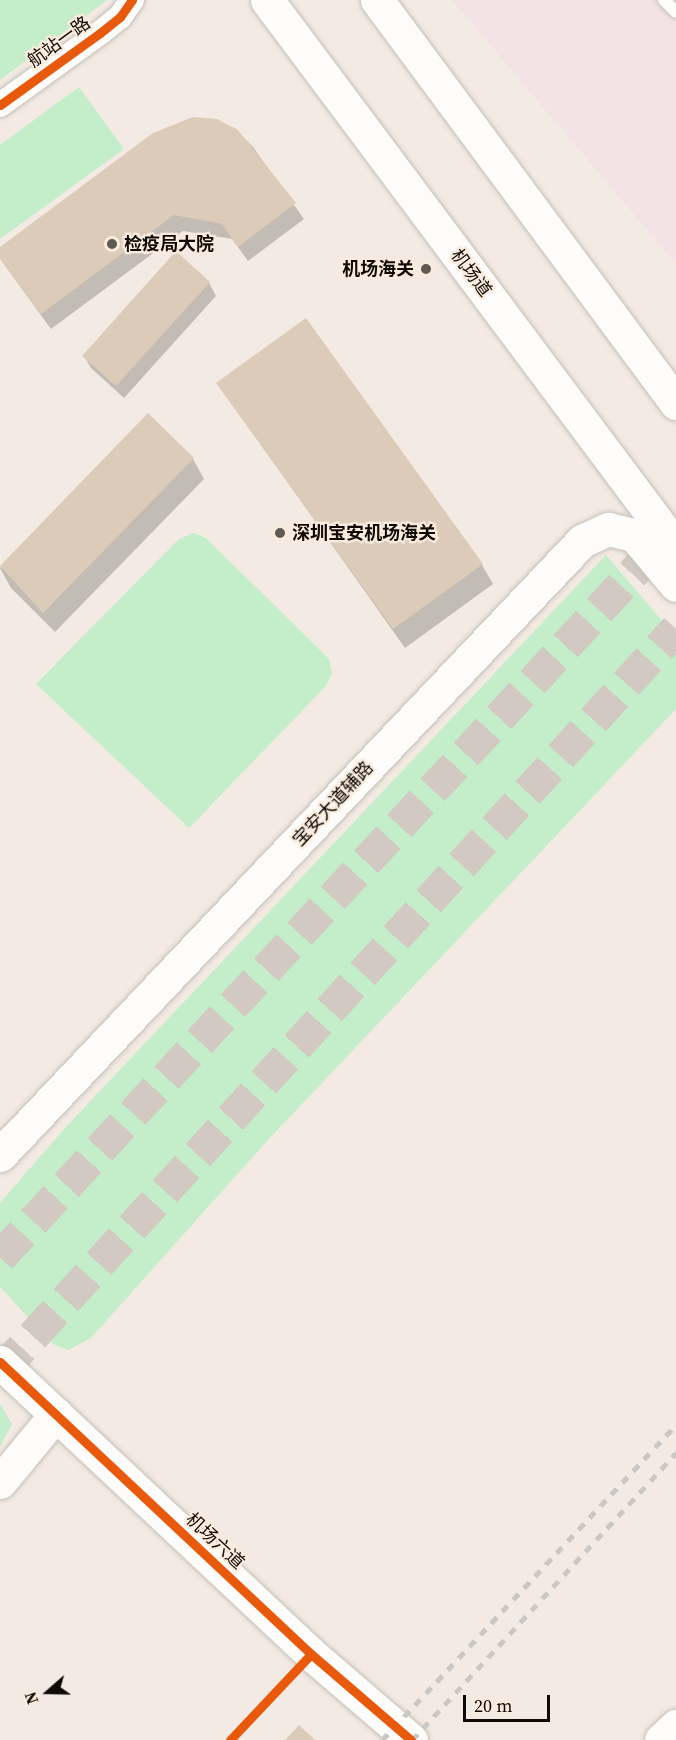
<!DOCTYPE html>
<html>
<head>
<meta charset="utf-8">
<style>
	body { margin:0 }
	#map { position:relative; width:676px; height:1740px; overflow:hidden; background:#f3ebe3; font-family:"Source Serif 4","Noto Sans SC",serif }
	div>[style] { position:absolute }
	.commercial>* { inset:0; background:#f4e3e6 }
	.green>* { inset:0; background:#c4edc9 }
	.shadow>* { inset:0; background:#0003 }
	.building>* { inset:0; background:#dccbb8 }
	.primary-tunnel>* { height:33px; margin-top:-16.5px; transform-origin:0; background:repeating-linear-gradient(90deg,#d1c9c2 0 33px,transparent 0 49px) }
	.roads { filter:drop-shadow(0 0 2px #c5c0b9) drop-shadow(0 0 2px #c5c0b9) }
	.lane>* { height:12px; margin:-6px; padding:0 6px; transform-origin:6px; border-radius:6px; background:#fdfcfb }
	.street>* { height:24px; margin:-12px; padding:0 12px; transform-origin:12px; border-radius:12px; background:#fdfcfb }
	.secondary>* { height:33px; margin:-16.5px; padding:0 16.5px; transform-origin:16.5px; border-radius:16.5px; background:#fdfcfb }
	.rail>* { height:4.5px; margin-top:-2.25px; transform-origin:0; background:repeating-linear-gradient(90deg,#cac7c5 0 8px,transparent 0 16px) }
	.cycleway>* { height:9px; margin:-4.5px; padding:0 4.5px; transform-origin:4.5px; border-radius:4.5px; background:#e8590c }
	.dots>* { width:16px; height:16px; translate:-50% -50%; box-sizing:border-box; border:3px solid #f9ebdd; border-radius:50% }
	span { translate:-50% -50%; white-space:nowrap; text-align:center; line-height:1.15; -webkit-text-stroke:4.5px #f9ebdd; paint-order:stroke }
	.street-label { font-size:18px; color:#0f0a06 }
	.poi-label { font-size:18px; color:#0f0a06; font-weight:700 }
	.left { translate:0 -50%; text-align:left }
	.right { translate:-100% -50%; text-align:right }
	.north { position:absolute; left:18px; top:1662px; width:60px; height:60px; -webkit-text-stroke:4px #f9ebdd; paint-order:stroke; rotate:250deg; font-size:16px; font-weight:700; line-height:24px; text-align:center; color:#0f0a06 }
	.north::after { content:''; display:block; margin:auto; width:21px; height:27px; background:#0f0a06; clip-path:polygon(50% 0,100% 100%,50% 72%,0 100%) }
	.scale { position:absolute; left:463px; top:1695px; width:87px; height:27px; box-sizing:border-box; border:3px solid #0f0a06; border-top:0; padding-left:8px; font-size:18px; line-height:21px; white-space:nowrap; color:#0f0a06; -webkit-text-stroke:4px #f9ebdd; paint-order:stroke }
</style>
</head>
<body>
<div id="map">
	<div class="commercial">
		<i style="clip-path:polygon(452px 0,676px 0,676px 264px)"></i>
	</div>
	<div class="green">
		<i style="clip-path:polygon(0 0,107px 0,0 80px)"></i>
		<i style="clip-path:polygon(79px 87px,124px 149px,0 239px,0 145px)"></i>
		<i style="clip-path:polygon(193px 533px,206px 538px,329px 659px,332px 674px,325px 687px,189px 828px,36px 684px,179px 539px)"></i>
		<i style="clip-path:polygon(606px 555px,676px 637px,676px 709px,267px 1141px,91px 1338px,68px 1350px,53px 1344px,0 1287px,0 1203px,64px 1129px)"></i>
		<i style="clip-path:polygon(0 1404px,12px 1424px,0 1447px)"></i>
	</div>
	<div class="shadow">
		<i style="clip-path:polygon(237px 131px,253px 147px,304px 219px,248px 261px,232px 239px,183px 231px,51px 329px,6px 267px,0 249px)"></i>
		<i style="clip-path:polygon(209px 283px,216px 296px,124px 398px,91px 368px,84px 356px)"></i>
		<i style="clip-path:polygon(218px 384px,482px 565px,493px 584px,405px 648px)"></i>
		<i style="clip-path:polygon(148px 416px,193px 459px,204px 479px,55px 632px,11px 588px,0 568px)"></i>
	</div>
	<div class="building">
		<i style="clip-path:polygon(193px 117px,217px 119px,238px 130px,296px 203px,238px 247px,222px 224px,174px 215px,41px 314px,0 259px,0 247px,153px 133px)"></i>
		<i style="clip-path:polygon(176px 251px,210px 282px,116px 386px,82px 356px)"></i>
		<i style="clip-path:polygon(306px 318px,483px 564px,393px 629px,216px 383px)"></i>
		<i style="clip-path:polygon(148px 413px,194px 458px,43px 613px,0 566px)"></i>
		<i style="clip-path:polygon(299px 1725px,315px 1740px,285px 1740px)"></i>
	</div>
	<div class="primary-tunnel">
		<i style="left:0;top:1257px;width:985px;rotate:-47.22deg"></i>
		<i style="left:0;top:1372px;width:1005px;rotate:-47.7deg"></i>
	</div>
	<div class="roads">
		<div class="lane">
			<i style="left:664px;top:0;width:17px;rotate:45deg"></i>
		</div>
		<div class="street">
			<i style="left:0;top:105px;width:123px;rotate:-35.8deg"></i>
			<i style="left:100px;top:33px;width:26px;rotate:-39deg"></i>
			<i style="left:120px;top:17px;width:21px;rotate:-55deg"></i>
		</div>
		<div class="secondary">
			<i style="left:267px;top:0;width:683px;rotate:53.21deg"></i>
			<i style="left:377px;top:0;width:502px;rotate:53.43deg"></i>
			<i style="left:0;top:1155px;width:846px;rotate:-46.53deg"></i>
			<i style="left:582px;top:541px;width:29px;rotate:-25deg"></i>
			<i style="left:608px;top:529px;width:27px;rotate:13deg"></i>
			<i style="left:634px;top:535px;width:65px;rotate:50deg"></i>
			<i style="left:0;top:1362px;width:427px;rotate:43.2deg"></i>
			<i style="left:311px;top:1654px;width:132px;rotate:40.7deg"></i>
			<i style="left:0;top:1482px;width:88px;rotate:-50.5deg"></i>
			<i style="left:661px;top:1740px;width:21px;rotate:-43deg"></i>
		</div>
	</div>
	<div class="rail">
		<i style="left:382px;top:1740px;width:431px;rotate:-47deg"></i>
		<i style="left:412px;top:1740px;width:390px;rotate:-47.4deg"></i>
	</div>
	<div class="cycleway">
		<i style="left:0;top:105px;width:123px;rotate:-35.8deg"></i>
		<i style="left:100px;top:33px;width:26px;rotate:-39deg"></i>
		<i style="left:120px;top:17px;width:21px;rotate:-55deg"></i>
		<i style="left:0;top:1362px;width:427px;rotate:43.2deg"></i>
		<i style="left:311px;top:1654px;width:132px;rotate:40.7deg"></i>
		<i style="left:230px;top:1740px;width:118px;rotate:-46.7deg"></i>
	</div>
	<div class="dots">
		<i style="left:112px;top:244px;background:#5f5953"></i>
		<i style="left:426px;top:269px;background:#5f5953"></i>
		<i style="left:280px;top:533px;background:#5f5953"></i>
	</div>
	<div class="street-label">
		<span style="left:59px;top:42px;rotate:-36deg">航站一路</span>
		<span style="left:471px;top:273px;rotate:53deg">机场道</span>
		<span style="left:333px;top:804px;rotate:-47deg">宝安大道辅路</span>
		<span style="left:215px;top:1541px;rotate:43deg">机场六道</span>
	</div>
	<div class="poi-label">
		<span class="left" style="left:124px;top:244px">检疫局大院</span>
		<span class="right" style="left:414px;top:269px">机场海关</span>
		<span class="left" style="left:292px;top:533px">深圳宝安机场海关</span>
	</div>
	<div class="north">N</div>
	<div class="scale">20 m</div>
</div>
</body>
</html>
